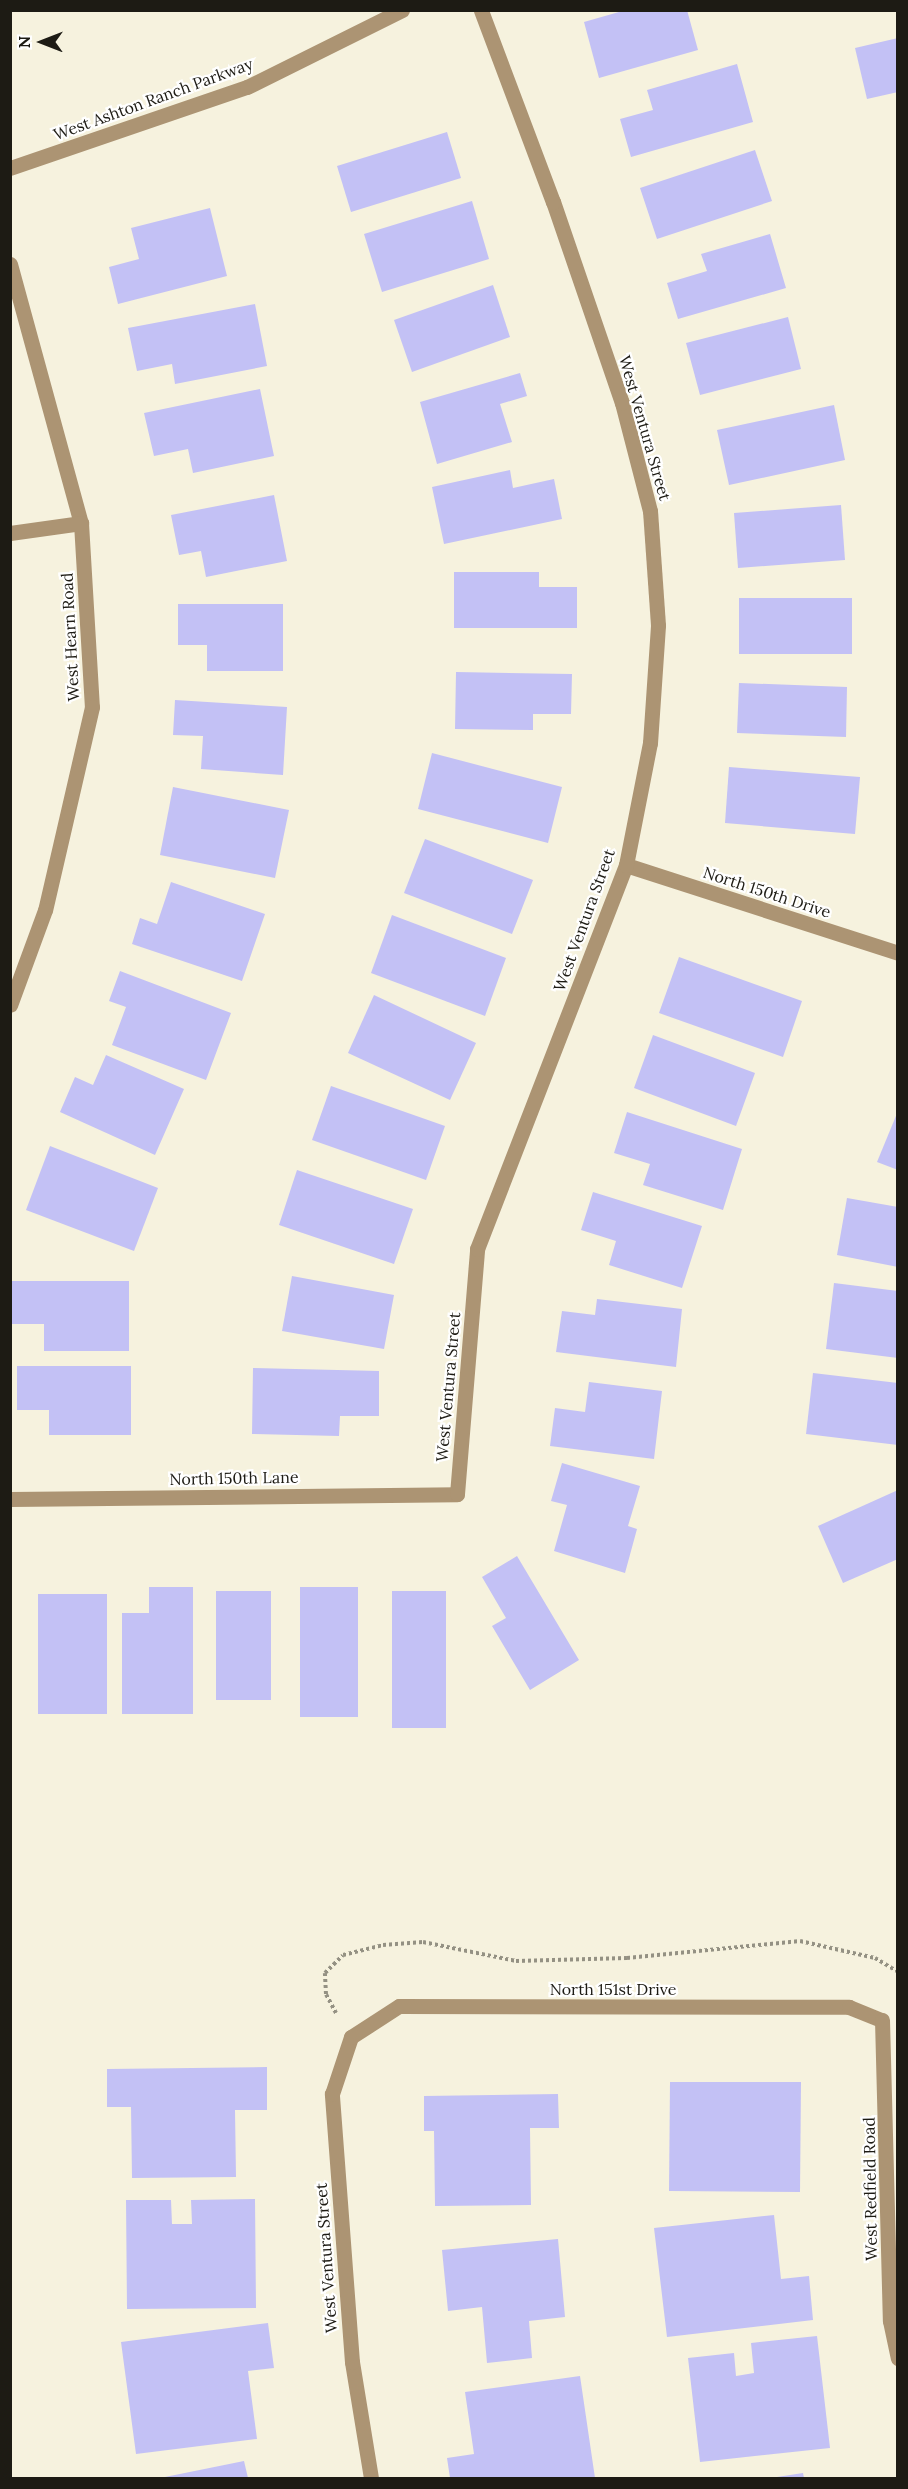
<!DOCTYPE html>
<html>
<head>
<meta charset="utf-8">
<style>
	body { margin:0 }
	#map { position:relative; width:908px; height:2489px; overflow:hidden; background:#f6f2de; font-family:Lora,serif }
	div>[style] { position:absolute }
	.building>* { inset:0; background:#c3c1f5 }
	.path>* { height:4px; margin-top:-2px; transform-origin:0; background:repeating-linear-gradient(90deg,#949183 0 3px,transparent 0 6px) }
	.minor>* { height:15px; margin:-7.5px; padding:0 7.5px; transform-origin:7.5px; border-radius:7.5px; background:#ac9473 }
	.tertiary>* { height:15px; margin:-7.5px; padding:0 7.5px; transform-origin:7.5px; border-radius:7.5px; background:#ac9473 }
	span { translate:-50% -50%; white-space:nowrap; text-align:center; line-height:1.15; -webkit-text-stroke:4.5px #fff; paint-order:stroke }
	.street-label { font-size:16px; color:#1d1b14 }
	.frame { position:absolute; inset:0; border:12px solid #1d1b14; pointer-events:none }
	.north { position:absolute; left:12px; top:12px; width:60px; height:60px; -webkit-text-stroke:4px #fff; paint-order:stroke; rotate:270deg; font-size:16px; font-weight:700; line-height:24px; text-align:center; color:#1d1b14 }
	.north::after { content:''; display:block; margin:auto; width:21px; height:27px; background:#1d1b14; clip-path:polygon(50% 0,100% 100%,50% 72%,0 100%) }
</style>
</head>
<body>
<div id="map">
	<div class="building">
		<i style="clip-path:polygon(626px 10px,687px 10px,698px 50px,599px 78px,584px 22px)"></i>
		<i style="clip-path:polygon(898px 38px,898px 92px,867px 99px,855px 48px)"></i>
		<i style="clip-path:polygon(737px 64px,753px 122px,631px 157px,620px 119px,653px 110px,647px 90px)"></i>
		<i style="clip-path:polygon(447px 132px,461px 178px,351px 212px,337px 166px)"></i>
		<i style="clip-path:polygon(755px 150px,772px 201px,657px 239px,640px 188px)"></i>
		<i style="clip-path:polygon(472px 201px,489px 259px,382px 292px,364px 234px)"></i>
		<i style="clip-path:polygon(210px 208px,227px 276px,118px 304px,109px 267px,139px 259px,131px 228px)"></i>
		<i style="clip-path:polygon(770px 234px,786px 288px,678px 319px,667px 283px,707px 271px,701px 254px)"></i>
		<i style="clip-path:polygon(493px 285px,510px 337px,412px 372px,394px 320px)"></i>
		<i style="clip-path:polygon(255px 304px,267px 366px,175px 384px,172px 364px,137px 371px,128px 328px)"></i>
		<i style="clip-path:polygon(788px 317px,801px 369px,700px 395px,686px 343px)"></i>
		<i style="clip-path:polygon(520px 373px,527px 396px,500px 404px,512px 442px,437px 464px,420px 402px)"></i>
		<i style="clip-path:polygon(260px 389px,274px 456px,193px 473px,188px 449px,154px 456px,144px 413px)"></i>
		<i style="clip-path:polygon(834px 405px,845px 460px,729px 485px,717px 430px)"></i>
		<i style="clip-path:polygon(510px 470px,513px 488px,554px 479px,562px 519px,444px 544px,432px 487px)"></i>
		<i style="clip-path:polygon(274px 495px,287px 561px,206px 577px,201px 551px,179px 555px,171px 515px)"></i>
		<i style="clip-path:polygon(841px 505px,845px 560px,738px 568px,734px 513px)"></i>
		<i style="clip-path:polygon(454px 572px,539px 572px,539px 587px,577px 587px,577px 628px,454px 628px)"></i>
		<i style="clip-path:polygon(739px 598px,852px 598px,852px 654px,739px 654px)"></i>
		<i style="clip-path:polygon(178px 604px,283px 604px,283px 671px,207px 671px,207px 645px,178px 645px)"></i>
		<i style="clip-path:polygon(456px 672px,572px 674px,571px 714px,533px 714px,533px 730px,455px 729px)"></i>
		<i style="clip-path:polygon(739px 683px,847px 687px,846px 737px,737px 733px)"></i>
		<i style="clip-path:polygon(175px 700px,287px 707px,283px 775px,201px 769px,203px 736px,173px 735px)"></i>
		<i style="clip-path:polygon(432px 753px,562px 787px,548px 843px,418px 809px)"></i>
		<i style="clip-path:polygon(729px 767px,860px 777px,855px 834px,725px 823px)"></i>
		<i style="clip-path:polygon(173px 787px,289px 810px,275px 878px,160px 855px)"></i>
		<i style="clip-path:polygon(425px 839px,533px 880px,512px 934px,404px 893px)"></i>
		<i style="clip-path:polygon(171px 882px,265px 914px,242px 981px,132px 944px,140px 918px,157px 924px)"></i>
		<i style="clip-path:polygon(392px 915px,506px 958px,485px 1016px,371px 973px)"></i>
		<i style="clip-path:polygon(679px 957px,802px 1001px,783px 1057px,659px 1013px)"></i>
		<i style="clip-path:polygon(120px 971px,231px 1013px,206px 1080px,112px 1045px,126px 1007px,109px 1001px)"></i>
		<i style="clip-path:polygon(374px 995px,476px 1043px,450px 1100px,348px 1053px)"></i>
		<i style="clip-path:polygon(653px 1035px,755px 1073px,736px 1126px,634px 1088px)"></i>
		<i style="clip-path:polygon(106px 1055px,184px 1089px,155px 1155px,60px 1112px,75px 1077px,93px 1085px)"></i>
		<i style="clip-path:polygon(331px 1086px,445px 1126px,426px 1180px,312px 1140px)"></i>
		<i style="clip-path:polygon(898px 1111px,898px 1170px,877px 1162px)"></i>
		<i style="clip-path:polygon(627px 1112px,742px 1149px,723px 1210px,643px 1185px,650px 1164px,614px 1153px)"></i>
		<i style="clip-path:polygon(50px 1146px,158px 1188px,134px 1251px,26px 1210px)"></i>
		<i style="clip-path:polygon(297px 1170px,413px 1209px,394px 1264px,279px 1225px)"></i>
		<i style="clip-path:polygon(593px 1192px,702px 1226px,682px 1288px,609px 1265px,616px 1241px,581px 1230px)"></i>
		<i style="clip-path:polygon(847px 1198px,898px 1207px,898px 1267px,837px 1255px)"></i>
		<i style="clip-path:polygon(292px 1276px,394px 1295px,384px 1349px,282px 1331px)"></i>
		<i style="clip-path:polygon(12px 1281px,129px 1281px,129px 1351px,44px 1351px,44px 1324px,12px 1324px)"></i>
		<i style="clip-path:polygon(834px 1283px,898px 1291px,898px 1358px,826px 1349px)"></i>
		<i style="clip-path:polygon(597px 1299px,682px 1309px,676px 1367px,556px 1352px,562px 1311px,595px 1315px)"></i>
		<i style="clip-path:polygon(17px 1366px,131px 1366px,131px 1435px,49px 1435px,49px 1410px,17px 1410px)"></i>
		<i style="clip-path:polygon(253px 1368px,379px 1371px,379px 1416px,340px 1416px,339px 1436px,252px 1434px)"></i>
		<i style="clip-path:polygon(813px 1373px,898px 1383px,898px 1445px,806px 1434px)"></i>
		<i style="clip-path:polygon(589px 1382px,662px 1391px,654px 1459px,550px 1446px,555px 1408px,585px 1412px)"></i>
		<i style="clip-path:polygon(562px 1463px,640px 1486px,628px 1526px,637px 1529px,625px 1573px,554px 1551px,567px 1505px,551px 1501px)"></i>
		<i style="clip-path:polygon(898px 1490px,898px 1559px,843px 1583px,818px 1526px)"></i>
		<i style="clip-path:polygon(517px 1556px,579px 1660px,530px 1690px,492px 1626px,506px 1618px,482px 1577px)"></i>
		<i style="clip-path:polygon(149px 1587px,193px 1587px,193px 1714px,122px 1714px,122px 1613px,149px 1613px)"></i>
		<i style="clip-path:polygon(300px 1587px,358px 1587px,358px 1717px,300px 1717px)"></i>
		<i style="clip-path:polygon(216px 1591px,271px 1591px,271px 1700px,216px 1700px)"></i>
		<i style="clip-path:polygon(392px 1591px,446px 1591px,446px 1728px,392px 1728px)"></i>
		<i style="clip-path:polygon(38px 1594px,107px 1594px,107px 1714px,38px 1714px)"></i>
		<i style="clip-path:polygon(267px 2067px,267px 2110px,235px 2110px,236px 2177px,132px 2178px,131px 2107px,107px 2107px,107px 2069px)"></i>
		<i style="clip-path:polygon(670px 2082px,801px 2082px,800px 2192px,669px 2191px)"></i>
		<i style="clip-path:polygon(558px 2094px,559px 2128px,530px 2128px,531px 2205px,435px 2206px,434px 2131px,424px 2131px,424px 2096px)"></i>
		<i style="clip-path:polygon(255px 2199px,256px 2308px,127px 2309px,126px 2200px,171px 2200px,172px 2224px,192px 2224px,191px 2200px)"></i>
		<i style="clip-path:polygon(774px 2215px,781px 2279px,809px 2276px,813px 2320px,667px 2337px,654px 2228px)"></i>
		<i style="clip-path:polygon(558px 2239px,565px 2317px,529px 2321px,532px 2358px,487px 2363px,482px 2307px,448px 2311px,442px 2250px)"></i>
		<i style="clip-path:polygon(268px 2323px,274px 2368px,248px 2371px,257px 2439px,136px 2454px,121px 2342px)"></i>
		<i style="clip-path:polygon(817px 2336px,830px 2448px,700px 2462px,688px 2358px,734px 2353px,736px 2376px,754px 2373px,751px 2343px)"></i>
		<i style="clip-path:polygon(580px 2376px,595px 2478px,450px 2478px,447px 2458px,474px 2454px,465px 2392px)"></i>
		<i style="clip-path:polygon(244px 2461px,248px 2478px,165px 2478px,165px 2477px)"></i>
		<i style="clip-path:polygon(803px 2473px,804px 2478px,777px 2478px,777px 2477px)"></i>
	</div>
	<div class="path">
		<i style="left:336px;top:2013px;width:21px;rotate:-118deg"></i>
		<i style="left:326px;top:1994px;width:21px;rotate:-93deg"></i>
		<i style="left:325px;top:1973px;width:25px;rotate:-45deg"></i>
		<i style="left:343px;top:1955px;width:41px;rotate:-14deg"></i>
		<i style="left:383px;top:1945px;width:40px;rotate:-4.3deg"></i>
		<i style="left:423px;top:1942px;width:95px;rotate:11.5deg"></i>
		<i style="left:516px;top:1961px;width:111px;rotate:-1.5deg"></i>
		<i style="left:627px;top:1958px;width:174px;rotate:-5.6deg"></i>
		<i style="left:800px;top:1941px;width:77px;rotate:12.8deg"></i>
		<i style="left:875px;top:1958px;width:27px;rotate:31deg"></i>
	</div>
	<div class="minor">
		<i style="left:10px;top:264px;width:269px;rotate:74.7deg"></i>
		<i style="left:81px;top:523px;width:184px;rotate:86.6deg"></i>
		<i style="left:92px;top:707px;width:208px;rotate:103deg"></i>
		<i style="left:45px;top:910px;width:101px;rotate:110.2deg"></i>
		<i style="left:10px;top:533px;width:72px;rotate:-8deg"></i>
		<i style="left:626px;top:865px;width:286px;rotate:17.9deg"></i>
		<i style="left:10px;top:1499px;width:447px;rotate:-0.6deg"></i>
		<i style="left:457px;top:1494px;width:246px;rotate:-85.3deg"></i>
		<i style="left:477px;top:1249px;width:412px;rotate:-68.8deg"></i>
		<i style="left:626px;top:865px;width:124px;rotate:-78.9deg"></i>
		<i style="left:650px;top:743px;width:118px;rotate:-86.1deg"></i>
		<i style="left:658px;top:625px;width:114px;rotate:-94deg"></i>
		<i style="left:650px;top:511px;width:112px;rotate:-104.5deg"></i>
		<i style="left:622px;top:403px;width:213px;rotate:-108.9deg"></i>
		<i style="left:553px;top:202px;width:205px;rotate:-110.6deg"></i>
		<i style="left:371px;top:2478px;width:118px;rotate:-99.3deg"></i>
		<i style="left:352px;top:2362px;width:269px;rotate:-94.3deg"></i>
		<i style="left:332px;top:2094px;width:60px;rotate:-71.6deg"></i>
		<i style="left:351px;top:2037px;width:57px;rotate:-32.9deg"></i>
		<i style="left:399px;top:2006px;width:450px;rotate:0.1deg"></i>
		<i style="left:849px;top:2007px;width:35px;rotate:22deg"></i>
		<i style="left:882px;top:2020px;width:301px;rotate:88.5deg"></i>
		<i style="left:890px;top:2321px;width:38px;rotate:78deg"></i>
	</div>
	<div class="tertiary">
		<i style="left:10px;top:168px;width:250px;rotate:-18.9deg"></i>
		<i style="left:247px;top:87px;width:173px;rotate:-26.4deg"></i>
	</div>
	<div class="street-label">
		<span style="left:153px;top:99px;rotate:-20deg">West Ashton Ranch Parkway</span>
		<span style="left:645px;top:428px;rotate:74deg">West Ventura Street</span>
		<span style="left:70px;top:637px;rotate:-93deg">West Hearn Road</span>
		<span style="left:767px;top:892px;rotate:18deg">North 150th Drive</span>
		<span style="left:584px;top:920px;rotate:-70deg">West Ventura Street</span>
		<span style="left:448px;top:1387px;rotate:-85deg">West Ventura Street</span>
		<span style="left:234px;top:1478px;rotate:-1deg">North 150th Lane</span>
		<span style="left:613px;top:1989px">North 151st Drive</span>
		<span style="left:870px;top:2189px;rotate:-91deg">West Redfield Road</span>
		<span style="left:326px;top:2258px;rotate:-94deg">West Ventura Street</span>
	</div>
	<div class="frame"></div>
	<div class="north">N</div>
</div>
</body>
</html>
